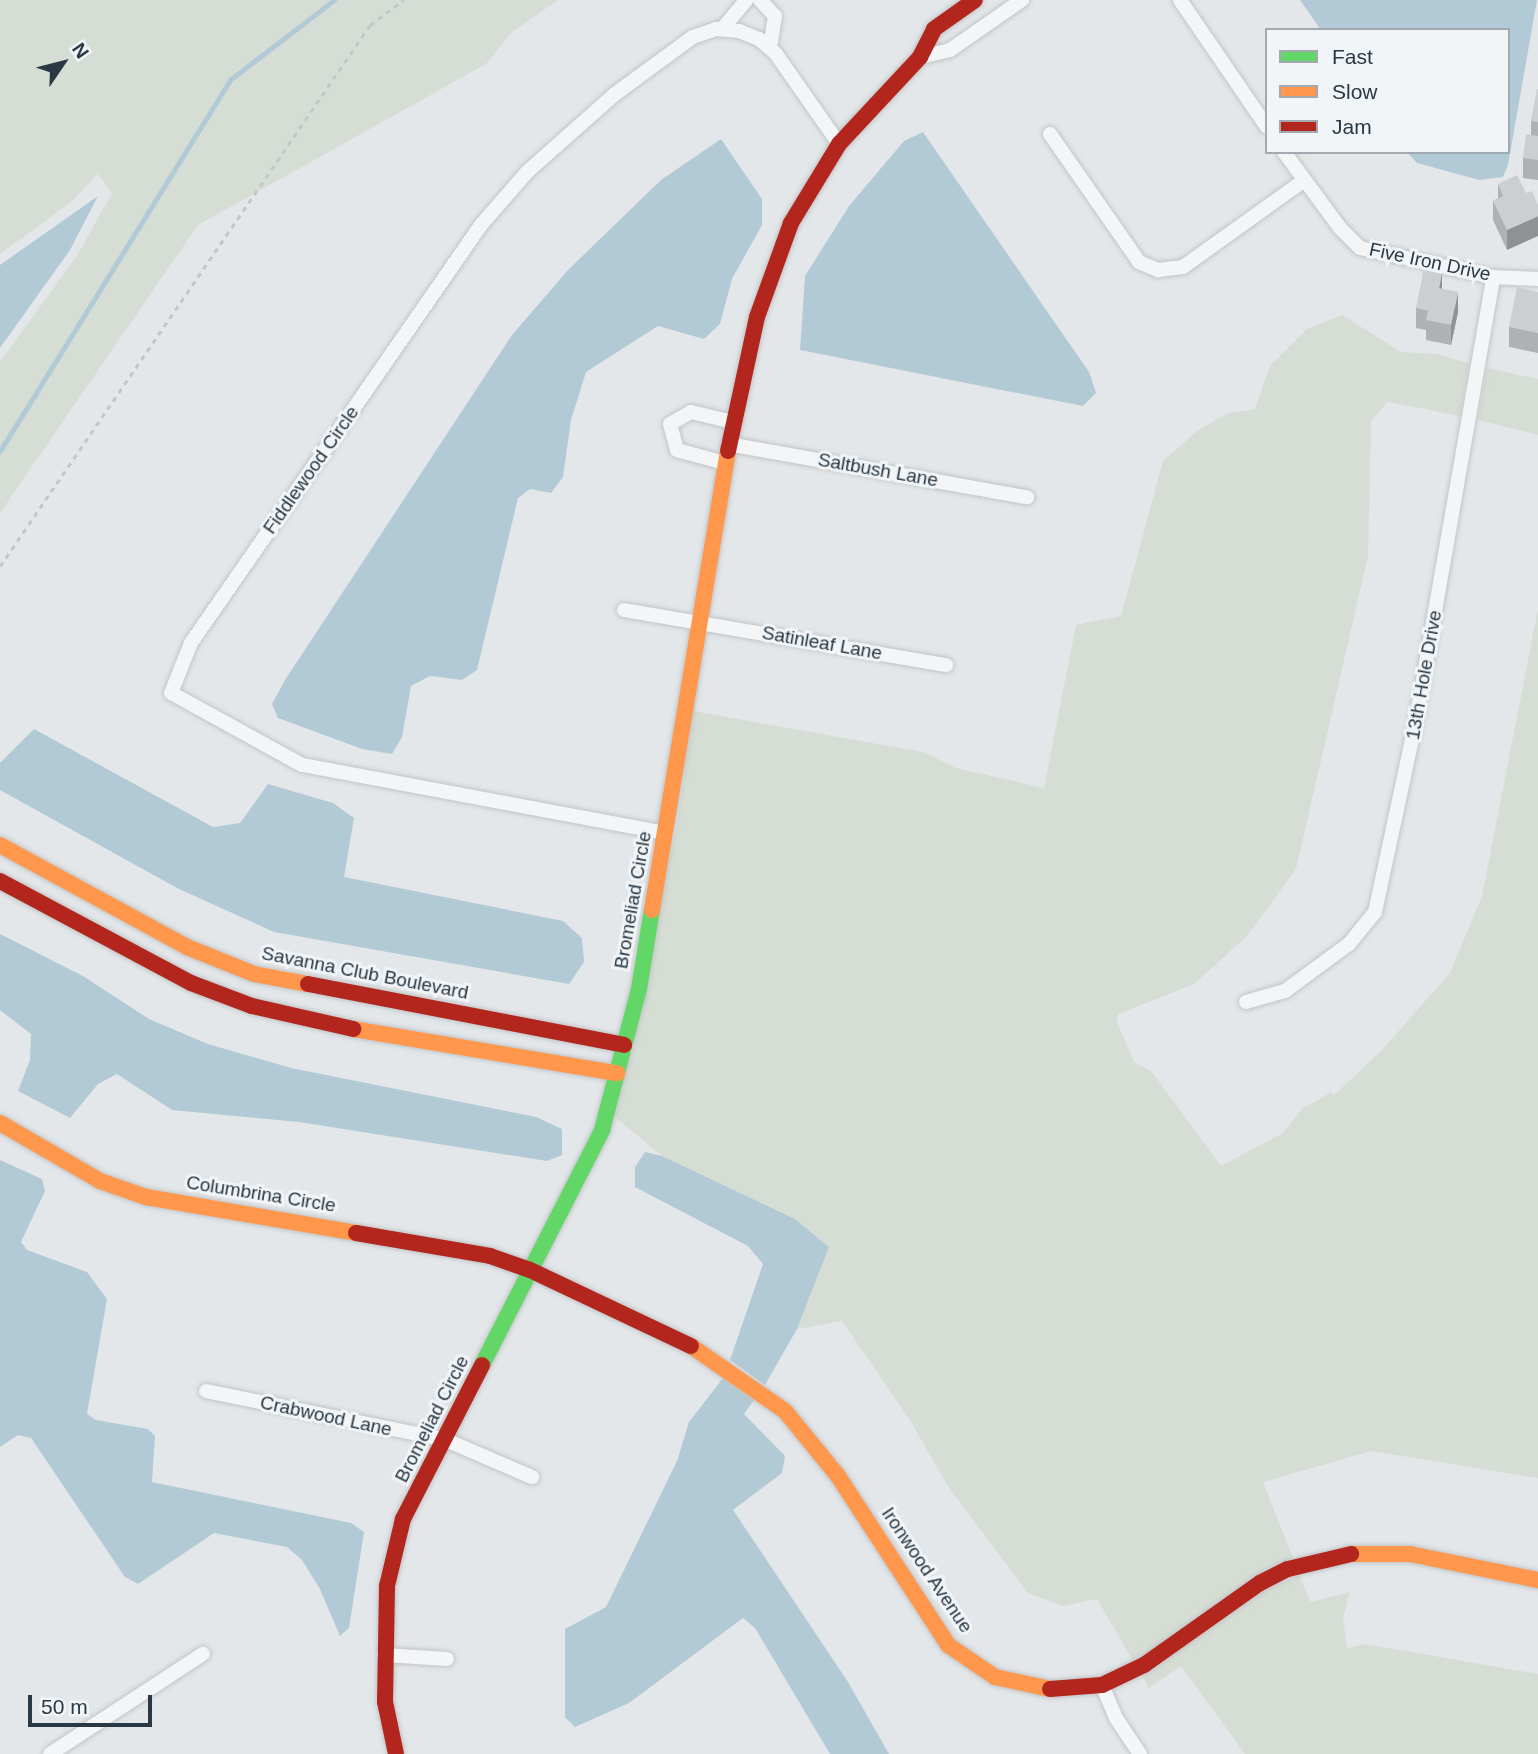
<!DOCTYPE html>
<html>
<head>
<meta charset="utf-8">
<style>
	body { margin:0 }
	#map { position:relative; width:1538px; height:1754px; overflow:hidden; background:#e4e7e9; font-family:Helvetica,sans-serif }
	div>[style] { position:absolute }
	.green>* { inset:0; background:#d6ddd4 }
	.water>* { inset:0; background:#b2cad5 }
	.stream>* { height:5px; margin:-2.5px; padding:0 2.5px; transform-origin:2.5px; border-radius:2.5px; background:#b2cad5 }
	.path>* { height:2.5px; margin-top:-1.25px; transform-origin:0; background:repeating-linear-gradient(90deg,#c3c7c9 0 5px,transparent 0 10px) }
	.roads { filter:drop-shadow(0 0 2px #c2c5c7) drop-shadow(0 0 2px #c2c5c7) }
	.street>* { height:14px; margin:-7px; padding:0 7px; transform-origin:7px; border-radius:7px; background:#f3f5f6 }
	.fast>* { height:16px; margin:-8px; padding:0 8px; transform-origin:8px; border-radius:8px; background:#63d668 }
	.slow>* { height:16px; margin:-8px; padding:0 8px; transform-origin:8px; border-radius:8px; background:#ff974d }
	.jam>* { height:16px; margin:-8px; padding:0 8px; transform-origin:8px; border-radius:8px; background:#b3261e }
	.wall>* { inset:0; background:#afb2b4 }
	.shaded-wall>* { inset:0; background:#8f9192 }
	.building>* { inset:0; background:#cccfd1 }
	span { translate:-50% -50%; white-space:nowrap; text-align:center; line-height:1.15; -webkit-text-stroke:6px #f2f5f8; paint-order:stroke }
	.street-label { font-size:19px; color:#293843 }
	.legend { position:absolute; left:1265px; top:28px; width:245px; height:126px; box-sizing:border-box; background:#f2f5f8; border:2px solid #a2a9b0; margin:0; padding:9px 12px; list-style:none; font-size:21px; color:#293843 }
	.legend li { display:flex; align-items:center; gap:14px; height:35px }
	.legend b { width:35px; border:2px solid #a2a9b0 }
	.north { position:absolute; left:28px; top:28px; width:70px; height:70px; -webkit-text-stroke:5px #f2f5f8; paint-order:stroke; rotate:55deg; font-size:19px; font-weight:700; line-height:28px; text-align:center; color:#293843 }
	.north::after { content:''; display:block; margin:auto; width:24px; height:32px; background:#293843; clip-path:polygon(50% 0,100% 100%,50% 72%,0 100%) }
	.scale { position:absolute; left:28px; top:1695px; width:124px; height:32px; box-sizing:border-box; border:4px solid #293843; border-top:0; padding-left:9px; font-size:21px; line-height:24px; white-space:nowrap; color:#293843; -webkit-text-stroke:5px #f2f5f8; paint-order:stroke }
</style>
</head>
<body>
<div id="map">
	<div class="green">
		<i style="clip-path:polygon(0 0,558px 0,511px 33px,486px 64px,198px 225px,0 513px,0 362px,78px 254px,112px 193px,98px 174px,71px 202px,0 254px)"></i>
		<i style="clip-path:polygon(1342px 315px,1401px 352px,1436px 354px,1469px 363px,1460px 416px,1388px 402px,1371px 421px,1368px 556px,1296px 869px,1247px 936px,1194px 984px,1118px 1014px,1117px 1022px,1134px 1062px,1152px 1072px,1221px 1166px,1283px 1133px,1303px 1108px,1332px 1092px,1333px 1096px,1381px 1051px,1450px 973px,1482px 896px,1538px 609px,1538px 1478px,1371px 1451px,1263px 1482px,1293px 1558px,1133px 1661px,1097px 1599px,1063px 1606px,1028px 1593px,947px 1485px,910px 1420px,842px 1321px,797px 1329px,829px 1247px,795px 1219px,662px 1156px,615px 1117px,677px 826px,693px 711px,923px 752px,956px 768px,1044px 788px,1076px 625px,1121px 616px,1163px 461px,1197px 431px,1226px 414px,1255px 409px,1270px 366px,1307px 329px)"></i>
		<i style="clip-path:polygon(1487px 368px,1538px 379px,1538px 435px,1478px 420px)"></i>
		<i style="clip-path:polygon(1299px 1574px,1310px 1602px,1350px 1592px,1343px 1618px,1347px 1648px,1365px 1644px,1538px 1674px,1538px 1754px,1245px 1754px,1181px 1666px,1149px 1688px,1142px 1676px,1264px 1591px)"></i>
	</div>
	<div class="water">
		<i style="clip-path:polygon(1300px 0,1537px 0,1508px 165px,1503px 177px,1479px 180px,1417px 163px,1407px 152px,1508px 152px,1508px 30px,1321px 30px)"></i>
		<i style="clip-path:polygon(923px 132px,1089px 372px,1096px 393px,1083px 406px,800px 350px,805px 276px,849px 206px,904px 141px)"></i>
		<i style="clip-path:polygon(721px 139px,762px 199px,762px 225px,732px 279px,720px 324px,704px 339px,658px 326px,586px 372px,571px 420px,563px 477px,551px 493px,530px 489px,518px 498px,477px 670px,462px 680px,430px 676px,411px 686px,402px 737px,392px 754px,362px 749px,278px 718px,272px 704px,285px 680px,512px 335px,568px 270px,661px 180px)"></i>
		<i style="clip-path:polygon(98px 196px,70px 250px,0 348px,0 265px)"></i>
		<i style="clip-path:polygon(34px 729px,213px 827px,240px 823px,268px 784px,333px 803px,354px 818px,344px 877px,563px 921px,582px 938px,584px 962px,569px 984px,274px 932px,177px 888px,0 790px,0 763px)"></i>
		<i style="clip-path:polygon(0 934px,83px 976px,149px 1019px,208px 1044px,291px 1068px,536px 1117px,562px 1129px,562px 1155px,547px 1161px,299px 1122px,172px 1110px,117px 1074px,98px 1084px,70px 1118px,18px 1091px,30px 1060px,31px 1034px,0 1010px)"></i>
		<i style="clip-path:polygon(645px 1152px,662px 1156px,795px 1219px,829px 1247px,797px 1329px,765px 1385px,730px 1360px,763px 1264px,748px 1246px,635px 1187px,635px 1167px)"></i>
		<i style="clip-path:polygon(0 1160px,42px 1179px,45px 1191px,21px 1242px,27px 1250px,87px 1272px,107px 1299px,87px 1414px,96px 1420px,148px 1429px,155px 1436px,152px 1482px,351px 1523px,364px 1532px,349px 1628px,340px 1636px,320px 1589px,302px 1560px,287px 1547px,214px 1533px,138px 1584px,125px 1577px,31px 1438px,18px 1435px,0 1447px)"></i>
		<i style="clip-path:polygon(723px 1378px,754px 1400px,744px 1414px,785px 1456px,782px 1473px,733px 1510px,848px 1682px,889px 1754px,830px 1754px,755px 1628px,743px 1618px,629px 1703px,575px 1727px,565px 1717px,565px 1629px,606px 1607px,677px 1461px,689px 1422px)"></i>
	</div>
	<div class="stream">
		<i style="left:0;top:451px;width:438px;rotate:-58.2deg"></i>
		<i style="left:231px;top:79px;width:130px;rotate:-37.5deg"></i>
	</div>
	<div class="path">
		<i style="left:0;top:566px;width:655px;rotate:-55.63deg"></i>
		<i style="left:370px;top:25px;width:42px;rotate:-36.3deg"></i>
	</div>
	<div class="roads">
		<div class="street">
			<i style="left:760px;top:0;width:22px;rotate:47deg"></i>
			<i style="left:775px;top:16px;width:32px;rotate:99deg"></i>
			<i style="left:1180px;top:0;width:154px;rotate:55.6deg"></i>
			<i style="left:722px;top:29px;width:38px;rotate:-50deg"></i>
			<i style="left:920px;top:57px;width:31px;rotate:-13deg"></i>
			<i style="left:950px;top:50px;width:88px;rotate:-34.8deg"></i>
			<i style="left:1050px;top:134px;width:156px;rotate:55.2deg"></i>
			<i style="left:1139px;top:262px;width:21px;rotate:23deg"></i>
			<i style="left:1158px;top:270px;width:25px;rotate:-7deg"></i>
			<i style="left:1183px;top:267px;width:148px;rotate:-35.6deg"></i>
			<i style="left:1284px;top:152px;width:94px;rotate:53.6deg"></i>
			<i style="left:1340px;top:228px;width:28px;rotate:45deg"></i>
			<i style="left:1360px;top:248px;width:136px;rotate:12.3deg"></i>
			<i style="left:1493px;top:277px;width:45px;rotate:2.5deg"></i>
			<i style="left:728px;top:444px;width:304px;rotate:10.1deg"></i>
			<i style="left:725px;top:463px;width:50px;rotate:-164.8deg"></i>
			<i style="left:677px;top:450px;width:27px;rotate:-105deg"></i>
			<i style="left:670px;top:424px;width:24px;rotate:-30deg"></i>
			<i style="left:691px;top:412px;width:43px;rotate:13.4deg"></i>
			<i style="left:624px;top:610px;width:327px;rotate:9.7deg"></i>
			<i style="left:666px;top:833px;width:370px;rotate:-169.4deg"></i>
			<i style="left:302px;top:765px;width:149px;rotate:-151.2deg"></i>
			<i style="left:171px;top:693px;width:54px;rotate:-68.2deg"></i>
			<i style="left:191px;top:643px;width:509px;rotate:-55.25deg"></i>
			<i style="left:481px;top:225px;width:70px;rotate:-49deg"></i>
			<i style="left:527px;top:172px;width:118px;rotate:-41.6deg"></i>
			<i style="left:615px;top:94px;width:97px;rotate:-36.2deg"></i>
			<i style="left:693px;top:37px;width:24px;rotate:-19deg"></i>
			<i style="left:716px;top:29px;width:23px;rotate:5deg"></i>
			<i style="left:739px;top:31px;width:22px;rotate:22deg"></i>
			<i style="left:759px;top:39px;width:23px;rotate:41deg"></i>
			<i style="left:776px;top:54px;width:110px;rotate:55deg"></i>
			<i style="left:1246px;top:1002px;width:41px;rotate:-15.8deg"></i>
			<i style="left:1285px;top:991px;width:79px;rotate:-36.3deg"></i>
			<i style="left:1349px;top:944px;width:41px;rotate:-50.9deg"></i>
			<i style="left:1375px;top:912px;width:190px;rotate:-77.9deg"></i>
			<i style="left:1415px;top:726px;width:456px;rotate:-80.1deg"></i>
			<i style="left:206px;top:1391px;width:245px;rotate:11.5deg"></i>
			<i style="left:446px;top:1440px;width:94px;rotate:23.3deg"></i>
			<i style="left:384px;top:1655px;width:63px;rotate:3.6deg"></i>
			<i style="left:1102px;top:1685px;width:36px;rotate:67deg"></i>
			<i style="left:1116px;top:1718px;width:43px;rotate:56.3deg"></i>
			<i style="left:50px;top:1754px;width:183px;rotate:-33.2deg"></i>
		</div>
		<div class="fast">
			<i style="left:482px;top:1365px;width:264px;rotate:-62.9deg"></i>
			<i style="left:602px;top:1130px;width:146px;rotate:-75.3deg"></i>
			<i style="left:639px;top:989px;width:80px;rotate:-80.7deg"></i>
		</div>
		<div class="slow">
			<i style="left:0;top:845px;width:213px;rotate:28.6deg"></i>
			<i style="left:187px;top:947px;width:72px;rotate:21.9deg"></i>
			<i style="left:254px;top:974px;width:55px;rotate:10.5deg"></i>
			<i style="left:652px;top:910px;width:465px;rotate:-80.6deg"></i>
			<i style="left:353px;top:1029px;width:268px;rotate:9.5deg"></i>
			<i style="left:0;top:1123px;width:116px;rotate:30.1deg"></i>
			<i style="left:100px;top:1181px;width:49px;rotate:19.2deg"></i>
			<i style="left:146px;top:1197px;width:213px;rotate:9.7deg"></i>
			<i style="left:691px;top:1346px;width:114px;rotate:34.7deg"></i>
			<i style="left:785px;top:1411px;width:84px;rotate:50.8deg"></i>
			<i style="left:838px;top:1476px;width:202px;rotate:56.9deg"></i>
			<i style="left:948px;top:1645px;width:57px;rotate:34.2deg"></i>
			<i style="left:995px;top:1677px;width:56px;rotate:12.3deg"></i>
			<i style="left:1351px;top:1554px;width:59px"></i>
			<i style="left:1410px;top:1554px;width:131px;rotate:11.5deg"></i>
		</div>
		<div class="jam">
			<i style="left:728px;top:451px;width:137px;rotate:-77.8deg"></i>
			<i style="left:757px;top:317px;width:100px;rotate:-70.1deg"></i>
			<i style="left:791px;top:223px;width:92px;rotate:-58.7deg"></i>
			<i style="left:839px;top:144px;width:119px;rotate:-47deg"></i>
			<i style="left:920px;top:57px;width:31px;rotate:-63deg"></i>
			<i style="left:934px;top:29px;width:50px;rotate:-35.3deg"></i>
			<i style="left:0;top:881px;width:217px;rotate:28.1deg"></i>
			<i style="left:191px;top:983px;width:65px;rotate:20.7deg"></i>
			<i style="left:252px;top:1006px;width:104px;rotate:12.8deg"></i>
			<i style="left:308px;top:984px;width:322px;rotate:10.9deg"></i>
			<i style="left:356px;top:1233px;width:136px;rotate:9.7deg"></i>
			<i style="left:490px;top:1256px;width:42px;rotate:19.3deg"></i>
			<i style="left:530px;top:1270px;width:178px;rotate:25.3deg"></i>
			<i style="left:1050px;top:1689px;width:52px;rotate:-4.4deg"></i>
			<i style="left:1102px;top:1685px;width:47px;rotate:-25.5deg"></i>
			<i style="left:1144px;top:1665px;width:142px;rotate:-35.3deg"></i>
			<i style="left:1260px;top:1583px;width:31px;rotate:-27deg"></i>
			<i style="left:1288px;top:1569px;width:65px;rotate:-13.4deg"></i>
			<i style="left:396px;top:1754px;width:53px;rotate:-101.9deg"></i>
			<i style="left:385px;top:1702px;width:116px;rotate:-89deg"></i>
			<i style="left:387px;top:1586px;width:69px;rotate:-76.6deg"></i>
			<i style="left:403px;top:1519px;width:173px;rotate:-62.8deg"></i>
		</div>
	</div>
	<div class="wall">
		<i style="clip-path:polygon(1538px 89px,1538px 180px,1523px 178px,1523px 158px,1531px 135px,1531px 121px)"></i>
		<i style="clip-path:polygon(1498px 184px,1526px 193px,1507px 250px,1493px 220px,1493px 201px,1498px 198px)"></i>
		<i style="clip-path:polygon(1442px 289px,1458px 312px,1451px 345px,1426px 340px,1426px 330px,1416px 328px,1416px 308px)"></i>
		<i style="clip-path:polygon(1538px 292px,1538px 353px,1509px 347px,1509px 327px)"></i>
	</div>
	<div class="shaded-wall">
		<i style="clip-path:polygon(1538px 216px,1538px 236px,1507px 250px,1507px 230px)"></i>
		<i style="clip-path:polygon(1442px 272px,1442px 292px,1439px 288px)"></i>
		<i style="clip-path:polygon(1458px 292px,1458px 312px,1451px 345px,1451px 325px)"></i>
	</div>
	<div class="building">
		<i style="clip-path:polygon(1537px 89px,1538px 89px,1538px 122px,1531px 121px)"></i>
		<i style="clip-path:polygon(1526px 134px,1538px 136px,1538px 160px,1523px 158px)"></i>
		<i style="clip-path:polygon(1517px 175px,1526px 193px,1532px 191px,1538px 205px,1538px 216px,1507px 230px,1493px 201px,1503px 196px,1498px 184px)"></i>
		<i style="clip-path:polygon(1424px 268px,1442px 272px,1439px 288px,1458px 292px,1451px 325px,1426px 320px,1428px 311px,1416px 308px)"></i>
		<i style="clip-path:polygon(1517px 287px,1538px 292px,1538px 333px,1509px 327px)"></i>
	</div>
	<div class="street-label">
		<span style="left:1430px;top:262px;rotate:12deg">Five Iron Drive</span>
		<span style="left:311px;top:470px;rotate:-55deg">Fiddlewood Circle</span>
		<span style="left:878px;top:470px;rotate:10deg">Saltbush Lane</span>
		<span style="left:822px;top:643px;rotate:10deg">Satinleaf Lane</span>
		<span style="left:1424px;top:675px;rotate:-80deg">13th Hole Drive</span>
		<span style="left:633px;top:900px;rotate:-80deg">Bromeliad Circle</span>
		<span style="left:365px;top:973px;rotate:11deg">Savanna Club Boulevard</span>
		<span style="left:261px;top:1194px;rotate:9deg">Columbrina Circle</span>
		<span style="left:326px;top:1416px;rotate:12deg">Crabwood Lane</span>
		<span style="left:432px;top:1419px;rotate:-63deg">Bromeliad Circle</span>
		<span style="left:927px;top:1570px;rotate:56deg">Ironwood Avenue</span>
	</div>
	<ul class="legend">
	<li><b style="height:9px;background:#63d668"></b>Fast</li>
	<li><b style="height:9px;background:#ff974d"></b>Slow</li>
	<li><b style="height:9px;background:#b3261e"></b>Jam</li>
	</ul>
	<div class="north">N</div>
	<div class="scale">50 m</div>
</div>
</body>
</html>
